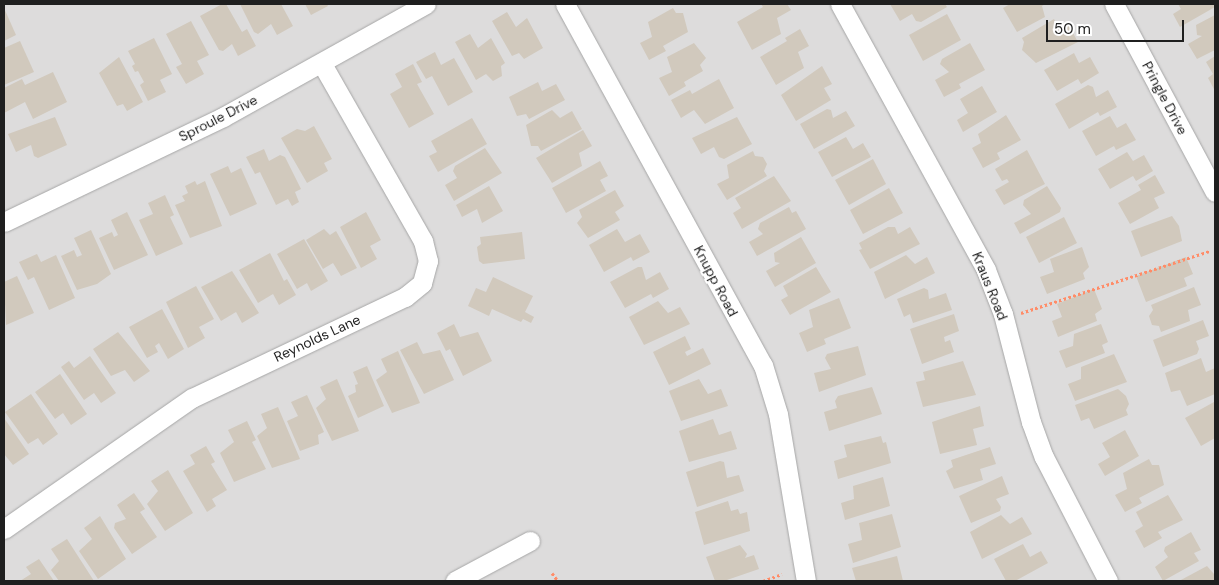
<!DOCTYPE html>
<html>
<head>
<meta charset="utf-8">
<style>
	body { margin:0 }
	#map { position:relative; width:1219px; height:585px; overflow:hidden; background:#f1eee5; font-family:"DM Sans",sans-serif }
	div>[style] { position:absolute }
	.residential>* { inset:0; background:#dddcdc }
	.building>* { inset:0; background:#d1c9bd }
	.path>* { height:3px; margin-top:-1.5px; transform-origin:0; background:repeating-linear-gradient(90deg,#ff8c68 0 2.5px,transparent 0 5px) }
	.roads { filter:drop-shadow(0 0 1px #a6a6a6) drop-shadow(0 0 1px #a6a6a6) }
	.street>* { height:19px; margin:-9.5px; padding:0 9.5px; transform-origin:9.5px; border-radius:9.5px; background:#fff }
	span { translate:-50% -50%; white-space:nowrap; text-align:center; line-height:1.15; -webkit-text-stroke:4px #fff; paint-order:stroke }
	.street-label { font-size:14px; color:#1f1f1f }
	.frame { position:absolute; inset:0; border:5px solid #1f1f1f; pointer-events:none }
	.scale { position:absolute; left:1046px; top:20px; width:138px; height:22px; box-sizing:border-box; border:2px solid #1f1f1f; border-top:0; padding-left:6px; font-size:15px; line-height:18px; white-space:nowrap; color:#1f1f1f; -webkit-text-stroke:4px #fff; paint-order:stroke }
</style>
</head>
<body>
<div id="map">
	<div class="residential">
		<i style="clip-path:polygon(4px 4px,1215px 4px,1215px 581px,4px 581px)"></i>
	</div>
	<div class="building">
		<i style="clip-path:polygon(222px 4px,226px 4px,242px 32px,247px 29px,256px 46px,238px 56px,232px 44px,223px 51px,219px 50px,200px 16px)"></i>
		<i style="clip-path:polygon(240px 4px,281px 4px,293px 26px,277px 35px,271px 24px,258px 34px,254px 32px)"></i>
		<i style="clip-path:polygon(305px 4px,327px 4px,328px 6px,311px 15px)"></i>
		<i style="clip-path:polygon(761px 4px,787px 4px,791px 10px,777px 18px,781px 34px,752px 50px,737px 22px,763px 7px)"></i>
		<i style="clip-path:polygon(890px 4px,945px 4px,947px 7px,921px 22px,916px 21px,912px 14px,900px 21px)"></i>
		<i style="clip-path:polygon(1010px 4px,1045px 4px,1042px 6px,1045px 17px,1017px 32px,1003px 8px)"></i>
		<i style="clip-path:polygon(1178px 4px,1215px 4px,1215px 7px,1180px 27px,1173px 14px,1181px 9px)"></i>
		<i style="clip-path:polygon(4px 8px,16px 35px,4px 41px)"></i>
		<i style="clip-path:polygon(673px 8px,676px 13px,683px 13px,688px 32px,663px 46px,666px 51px,649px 60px,640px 43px,652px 37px,648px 22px)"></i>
		<i style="clip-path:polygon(507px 12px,516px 27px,527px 18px,543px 48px,524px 59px,519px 53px,512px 56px,492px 21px)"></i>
		<i style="clip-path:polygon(947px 14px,961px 40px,923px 61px,909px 35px)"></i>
		<i style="clip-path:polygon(1215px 15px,1215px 50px,1197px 59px,1188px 44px,1202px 36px,1197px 35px,1196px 25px)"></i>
		<i style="clip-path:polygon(1054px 19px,1059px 29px,1068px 24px,1078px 42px,1036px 63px,1022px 50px,1024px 42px,1022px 38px)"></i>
		<i style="clip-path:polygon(191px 21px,209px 55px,197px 61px,204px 74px,186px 84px,176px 67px,182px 64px,166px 34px)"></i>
		<i style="clip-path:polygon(800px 29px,809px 46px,798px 52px,804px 68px,776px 85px,760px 57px,787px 41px,785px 38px)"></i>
		<i style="clip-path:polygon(470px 34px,478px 48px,491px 38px,505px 63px,501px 66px,502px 76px,493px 81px,486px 74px,476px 80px,455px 42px)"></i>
		<i style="clip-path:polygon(154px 38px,172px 74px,160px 80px,166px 92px,148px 101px,140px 85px,144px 82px,138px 71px,135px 72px,132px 66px,135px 64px,128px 51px)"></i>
		<i style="clip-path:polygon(20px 41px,34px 72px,4px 85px,4px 48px)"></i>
		<i style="clip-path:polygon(694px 43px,706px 58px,700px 65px,703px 71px,684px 82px,686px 86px,669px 96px,659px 78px,672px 72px,667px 57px)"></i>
		<i style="clip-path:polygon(970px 43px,985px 70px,959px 84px,961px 88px,944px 97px,935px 80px,949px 72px,940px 64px,942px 59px)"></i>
		<i style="clip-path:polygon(435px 52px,441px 65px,454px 58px,473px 92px,448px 106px,432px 76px,426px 79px,416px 62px)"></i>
		<i style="clip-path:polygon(1074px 53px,1079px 63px,1090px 57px,1099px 73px,1081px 84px,1078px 79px,1057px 91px,1044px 70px)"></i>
		<i style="clip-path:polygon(1215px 56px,1215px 91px,1208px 78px,1213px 74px,1206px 62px)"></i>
		<i style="clip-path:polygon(119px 57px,143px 102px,127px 111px,123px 104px,117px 106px,99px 73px)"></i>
		<i style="clip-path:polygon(413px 64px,422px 82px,417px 84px,434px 114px,409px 128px,390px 94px,402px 87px,395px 74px)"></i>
		<i style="clip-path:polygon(822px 66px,832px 84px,824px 88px,831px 100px,796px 121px,781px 95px)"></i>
		<i style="clip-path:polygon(53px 72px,67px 102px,33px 119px,25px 102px,4px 113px,4px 88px,22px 79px,25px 85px)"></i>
		<i style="clip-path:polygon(719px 79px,734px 108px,705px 124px,694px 110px,681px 118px,671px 100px,690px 90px,692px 94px)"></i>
		<i style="clip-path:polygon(538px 82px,542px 91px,556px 84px,565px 100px,529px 119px,526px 114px,517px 116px,509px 97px)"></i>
		<i style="clip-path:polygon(1088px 85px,1093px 87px,1096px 97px,1108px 90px,1117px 107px,1100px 116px,1098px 112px,1069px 129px,1055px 104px)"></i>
		<i style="clip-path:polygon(982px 86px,997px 112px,963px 132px,957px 120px,968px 113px,960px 99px)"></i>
		<i style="clip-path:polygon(827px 109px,831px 110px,833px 118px,846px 111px,855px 126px,814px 149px,800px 124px)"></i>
		<i style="clip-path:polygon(552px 110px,560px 118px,572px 111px,582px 129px,541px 151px,538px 146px,531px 146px,526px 125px)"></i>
		<i style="clip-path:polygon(1006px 115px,1021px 140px,997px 153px,1000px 159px,983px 168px,972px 148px,981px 143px,978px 134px)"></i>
		<i style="clip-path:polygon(1110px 116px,1117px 128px,1126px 123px,1136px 140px,1116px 150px,1114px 146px,1096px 156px,1082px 131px)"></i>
		<i style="clip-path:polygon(55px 117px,67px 145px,38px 158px,34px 156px,31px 145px,16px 152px,8px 134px)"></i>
		<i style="clip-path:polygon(737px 117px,752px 144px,724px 159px,719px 157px,714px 147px,701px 154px,692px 138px)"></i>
		<i style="clip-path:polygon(472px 118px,487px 144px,438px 172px,429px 156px,437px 152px,431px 141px)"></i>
		<i style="clip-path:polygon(314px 126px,332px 159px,324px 163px,328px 171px,307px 183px,281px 138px,297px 129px,305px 131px)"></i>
		<i style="clip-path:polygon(583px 130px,592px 146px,579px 153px,582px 166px,552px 183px,536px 158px)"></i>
		<i style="clip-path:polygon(846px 137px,853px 149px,863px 143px,871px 157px,832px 177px,818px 152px)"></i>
		<i style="clip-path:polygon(485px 148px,502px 173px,454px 201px,445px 185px,457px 178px,453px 171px,455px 166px)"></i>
		<i style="clip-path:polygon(264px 149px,269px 161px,280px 155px,285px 157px,301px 189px,295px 192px,299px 202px,292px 206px,288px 199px,276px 205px,260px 172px,255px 174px,246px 157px)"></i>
		<i style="clip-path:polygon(1027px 150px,1045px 184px,1004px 205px,995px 190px,1009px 182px,1007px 179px,1002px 181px,995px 169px)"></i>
		<i style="clip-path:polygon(753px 151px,755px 156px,763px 157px,767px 164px,764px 171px,767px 176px,727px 200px,717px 184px,729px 178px,727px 165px)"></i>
		<i style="clip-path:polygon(1127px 152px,1133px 161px,1144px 155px,1153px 171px,1136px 181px,1133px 176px,1110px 189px,1098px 169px)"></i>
		<i style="clip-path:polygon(873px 159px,886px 184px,849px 205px,835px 180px)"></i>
		<i style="clip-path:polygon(600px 161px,608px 176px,600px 180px,606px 191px,566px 213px,552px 188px)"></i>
		<i style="clip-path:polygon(228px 166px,231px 173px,241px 168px,257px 204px,230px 216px,210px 174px)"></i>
		<i style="clip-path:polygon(1155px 175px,1165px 193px,1154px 198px,1159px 208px,1130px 224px,1118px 203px,1141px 190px,1138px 185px)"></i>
		<i style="clip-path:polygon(774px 176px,791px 201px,742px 229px,733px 213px,741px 208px,735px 198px)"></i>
		<i style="clip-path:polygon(195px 181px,197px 185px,205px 181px,222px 226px,190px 238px,175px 205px,185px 201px,182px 196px,188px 193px,185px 186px)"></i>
		<i style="clip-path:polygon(489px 186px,503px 211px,482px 223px,477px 209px,462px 217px,456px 205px)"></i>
		<i style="clip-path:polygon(1047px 186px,1061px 208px,1060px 212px,1020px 234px,1014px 223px,1031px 214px,1023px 205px,1024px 200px)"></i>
		<i style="clip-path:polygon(889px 188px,903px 213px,863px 234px,850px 210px)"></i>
		<i style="clip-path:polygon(615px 190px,624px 206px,615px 212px,620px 220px,588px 238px,577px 223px,582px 217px,579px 210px)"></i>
		<i style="clip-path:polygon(165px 195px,174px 215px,170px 217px,183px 244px,156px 256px,139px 220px,153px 214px,148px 203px)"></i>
		<i style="clip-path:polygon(789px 207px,792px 213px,796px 211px,806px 229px,757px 256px,749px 242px,763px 234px,758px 229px,760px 223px)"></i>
		<i style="clip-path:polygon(127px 212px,148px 255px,114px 270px,99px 238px,112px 232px,114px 237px,118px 235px,111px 220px)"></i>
		<i style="clip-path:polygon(366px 212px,381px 240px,370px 246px,377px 259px,361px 268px,340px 227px)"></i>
		<i style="clip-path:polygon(1172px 216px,1179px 226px,1182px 241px,1141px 257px,1131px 231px)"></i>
		<i style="clip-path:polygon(1064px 217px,1077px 243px,1039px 263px,1026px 237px)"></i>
		<i style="clip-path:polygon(888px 227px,895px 227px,898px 234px,910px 227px,920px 244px,870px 269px,859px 250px,862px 249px,859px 243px)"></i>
		<i style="clip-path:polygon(324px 229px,330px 235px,336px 231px,357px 268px,341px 276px,333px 263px,323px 269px,306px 240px)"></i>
		<i style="clip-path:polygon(617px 229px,625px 242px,640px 234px,650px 252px,633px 261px,631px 257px,604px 272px,589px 245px)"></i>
		<i style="clip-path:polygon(91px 230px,111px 274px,97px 284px,77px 290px,61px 256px,74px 250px,77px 257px,82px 255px,74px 238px)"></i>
		<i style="clip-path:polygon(522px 232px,525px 259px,483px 264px,479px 261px,477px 247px,481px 244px,480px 237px)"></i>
		<i style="clip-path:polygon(801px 237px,816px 263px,775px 287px,766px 271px,780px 263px,775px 262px,774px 253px)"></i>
		<i style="clip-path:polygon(304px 239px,328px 281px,311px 291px,307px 283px,297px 289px,277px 254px)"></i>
		<i style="clip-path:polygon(1082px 247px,1089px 267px,1083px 273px,1085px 279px,1047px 294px,1040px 277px,1054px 272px,1050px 259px)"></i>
		<i style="clip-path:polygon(270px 253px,284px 281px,287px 279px,296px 295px,279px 305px,273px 294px,258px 303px,239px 270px)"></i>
		<i style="clip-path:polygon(37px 254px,41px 262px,56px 255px,75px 298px,49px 310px,34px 277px,28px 280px,19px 262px)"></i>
		<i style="clip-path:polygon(906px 255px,915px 264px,927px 257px,935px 273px,885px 299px,874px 272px)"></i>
		<i style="clip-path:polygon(1186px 257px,1193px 274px,1184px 278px,1187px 286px,1146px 302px,1136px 276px)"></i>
		<i style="clip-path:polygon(638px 267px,642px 267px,646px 280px,660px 272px,669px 289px,653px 298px,651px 294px,625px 308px,610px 282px)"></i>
		<i style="clip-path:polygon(816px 267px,831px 292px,790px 315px,781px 300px,788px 296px,783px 286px)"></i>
		<i style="clip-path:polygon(232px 271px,259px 313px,242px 323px,236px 312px,221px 321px,201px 287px)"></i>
		<i style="clip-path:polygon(17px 276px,34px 313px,6px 325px,4px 282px)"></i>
		<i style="clip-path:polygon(493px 277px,533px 296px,525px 312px,534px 317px,531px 323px,523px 319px,521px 322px,492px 309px,489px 316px,468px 306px,476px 288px,486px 292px)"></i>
		<i style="clip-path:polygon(196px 286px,214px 319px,199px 327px,205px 338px,188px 348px,166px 302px)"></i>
		<i style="clip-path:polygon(1194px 287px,1201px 305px,1188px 310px,1190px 321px,1161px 332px,1159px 326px,1152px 325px,1149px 316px,1153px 310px,1151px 305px)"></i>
		<i style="clip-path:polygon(924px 288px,928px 290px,929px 299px,946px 293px,952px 310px,913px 323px,910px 314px,904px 317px,897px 299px)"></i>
		<i style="clip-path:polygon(1094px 289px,1102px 309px,1095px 314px,1097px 321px,1058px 337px,1052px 321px,1062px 317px,1057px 304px)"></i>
		<i style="clip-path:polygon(839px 298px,851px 328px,824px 339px,826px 344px,807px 352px,799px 333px,813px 327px,809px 310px)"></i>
		<i style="clip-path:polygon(658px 301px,668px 313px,680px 307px,690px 324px,644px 345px,629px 317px)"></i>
		<i style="clip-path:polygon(162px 309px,184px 349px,168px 359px,159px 343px,155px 346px,158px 352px,147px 358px,129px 327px)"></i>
		<i style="clip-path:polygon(954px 314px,959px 331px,944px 337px,945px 342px,950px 340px,954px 352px,922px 364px,910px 329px)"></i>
		<i style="clip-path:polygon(1203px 320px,1209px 336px,1196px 341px,1199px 349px,1197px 354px,1163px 367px,1153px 340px)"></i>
		<i style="clip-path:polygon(454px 324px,460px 337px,478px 332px,492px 361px,463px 376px,450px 349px,446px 351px,437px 333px)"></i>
		<i style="clip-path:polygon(1101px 324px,1108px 342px,1102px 345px,1105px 353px,1066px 368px,1059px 351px,1073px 346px,1074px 334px)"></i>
		<i style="clip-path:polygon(118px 332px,150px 371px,134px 382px,125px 370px,111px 376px,93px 349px)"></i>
		<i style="clip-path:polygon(685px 336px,691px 349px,685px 352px,687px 356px,703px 348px,711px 364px,669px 385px,653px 352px)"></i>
		<i style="clip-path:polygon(417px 342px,423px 354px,440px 350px,454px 380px,424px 394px,400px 350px)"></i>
		<i style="clip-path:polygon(858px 346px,866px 375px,819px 392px,814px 373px,831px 369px,825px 358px,827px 354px)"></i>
		<i style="clip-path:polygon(398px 351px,420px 403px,392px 413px,376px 380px,387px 372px,381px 359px)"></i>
		<i style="clip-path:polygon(1114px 354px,1127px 382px,1075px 401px,1068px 384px,1081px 379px,1081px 367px)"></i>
		<i style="clip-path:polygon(90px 356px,116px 393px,101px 403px,94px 393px,84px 400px,61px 367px,69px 361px,74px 368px)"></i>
		<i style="clip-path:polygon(1201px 358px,1206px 372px,1215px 368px,1215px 394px,1187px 406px,1180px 390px,1171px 392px,1165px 373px)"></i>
		<i style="clip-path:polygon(963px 361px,976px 395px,923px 407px,916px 382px,925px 380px,923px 372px)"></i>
		<i style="clip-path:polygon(367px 366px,384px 406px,358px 418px,348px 396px,356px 392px,355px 385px,358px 384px,353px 372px)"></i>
		<i style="clip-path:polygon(60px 374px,87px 414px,71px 425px,63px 413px,55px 419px,35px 392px)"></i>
		<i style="clip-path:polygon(337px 379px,359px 431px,332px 441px,316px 408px,326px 399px,320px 387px)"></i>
		<i style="clip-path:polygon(699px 379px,708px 394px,721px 389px,728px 406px,681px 421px,669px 391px)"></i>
		<i style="clip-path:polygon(872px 387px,882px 414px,829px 431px,824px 412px,837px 408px,835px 401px,838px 396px)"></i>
		<i style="clip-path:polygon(1118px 389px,1126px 396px,1129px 404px,1126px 410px,1128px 415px,1094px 429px,1089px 418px,1081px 421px,1075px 405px)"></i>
		<i style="clip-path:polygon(31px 394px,58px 434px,43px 445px,38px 438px,28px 444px,5px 412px)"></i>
		<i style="clip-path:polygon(307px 395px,324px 432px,318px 435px,319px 444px,300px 451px,287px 421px,298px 416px,291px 402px)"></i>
		<i style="clip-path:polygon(1214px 402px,1215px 438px,1201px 446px,1185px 418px)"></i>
		<i style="clip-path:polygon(980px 406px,984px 426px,973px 429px,977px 445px,940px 454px,932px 422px)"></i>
		<i style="clip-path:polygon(278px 407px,300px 459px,272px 468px,257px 436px,267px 428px,261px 414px)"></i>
		<i style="clip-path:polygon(4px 418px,29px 454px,13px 465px,4px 454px)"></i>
		<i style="clip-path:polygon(713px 419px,719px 435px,731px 431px,737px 449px,689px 462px,679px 431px)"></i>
		<i style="clip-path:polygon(247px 421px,256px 440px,252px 442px,266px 469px,234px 482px,220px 453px,234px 442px,228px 430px)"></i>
		<i style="clip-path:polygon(1125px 430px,1139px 456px,1105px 476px,1098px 464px,1110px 457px,1102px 443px)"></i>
		<i style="clip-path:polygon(881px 436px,883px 443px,886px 442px,891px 463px,838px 479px,834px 461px,847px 457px,844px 445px)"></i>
		<i style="clip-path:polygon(206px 446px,215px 462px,211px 464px,227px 490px,212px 499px,216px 506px,207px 512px,183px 471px,195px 464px,190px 455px)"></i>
		<i style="clip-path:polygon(990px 447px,996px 464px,980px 469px,983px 480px,954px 489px,946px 471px,953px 467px,951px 460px)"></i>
		<i style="clip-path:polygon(1149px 459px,1152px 465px,1159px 465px,1164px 485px,1139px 498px,1142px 503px,1125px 512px,1115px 495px,1127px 489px,1123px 473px)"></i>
		<i style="clip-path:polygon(720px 461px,724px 462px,727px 478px,739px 475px,744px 491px,697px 507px,686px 472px)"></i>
		<i style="clip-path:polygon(168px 470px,193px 513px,165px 531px,147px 504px,158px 491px,151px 481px)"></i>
		<i style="clip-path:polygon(1002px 476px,1009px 494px,996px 499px,1001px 507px,1000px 511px,971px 523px,959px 496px)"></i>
		<i style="clip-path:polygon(883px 477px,890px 506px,845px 520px,841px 503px,854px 499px,853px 486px)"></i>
		<i style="clip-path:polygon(134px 493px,145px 509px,140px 512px,157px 537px,132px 554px,114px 528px,115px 523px,126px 519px,117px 505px)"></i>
		<i style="clip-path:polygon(1168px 495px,1183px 520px,1158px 532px,1162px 538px,1144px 548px,1135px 531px,1143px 526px,1136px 512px)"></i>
		<i style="clip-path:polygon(728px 501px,731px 511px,738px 509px,740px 514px,747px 512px,750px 531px,704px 545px,695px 512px)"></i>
		<i style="clip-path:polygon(892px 514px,901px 547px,853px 563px,848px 544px,862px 540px,859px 523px)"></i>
		<i style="clip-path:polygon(1001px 515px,1010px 524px,1022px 517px,1032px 534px,982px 559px,970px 532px)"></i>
		<i style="clip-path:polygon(100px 516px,126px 559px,98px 579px,79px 551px,92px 539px,84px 528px)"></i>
		<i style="clip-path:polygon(1191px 532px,1201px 550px,1194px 553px,1199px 561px,1163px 581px,1155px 567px,1168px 557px,1164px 551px,1165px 547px)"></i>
		<i style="clip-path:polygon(67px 539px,94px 581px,59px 581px,51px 570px,59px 561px,51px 549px)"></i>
		<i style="clip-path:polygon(1023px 544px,1030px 557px,1041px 551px,1048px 563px,1015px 581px,1006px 581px,994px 559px)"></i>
		<i style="clip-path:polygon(740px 545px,747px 554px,745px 558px,754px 555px,759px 569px,724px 581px,715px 581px,706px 557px)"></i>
		<i style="clip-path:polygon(897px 556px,903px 581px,856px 581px,852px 568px)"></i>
		<i style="clip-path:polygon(39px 559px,54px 581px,20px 581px,31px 574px,26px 567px)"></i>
		<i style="clip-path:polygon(1207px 566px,1214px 574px,1215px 581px,1179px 581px)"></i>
	</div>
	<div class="path">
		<i style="left:1021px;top:313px;width:199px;rotate:-18.2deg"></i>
		<i style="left:552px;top:573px;width:10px;rotate:53deg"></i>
		<i style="left:763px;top:581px;width:20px;rotate:-20deg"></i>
	</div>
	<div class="roads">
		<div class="street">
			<i style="left:565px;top:4px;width:412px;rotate:61.3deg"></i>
			<i style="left:763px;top:365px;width:51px;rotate:73deg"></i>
			<i style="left:778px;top:414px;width:169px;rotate:80.5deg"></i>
			<i style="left:840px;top:4px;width:303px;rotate:61.2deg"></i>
			<i style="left:986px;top:270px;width:47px;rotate:68.9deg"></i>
			<i style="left:1003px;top:314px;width:112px;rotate:75.5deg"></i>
			<i style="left:1031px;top:422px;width:37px;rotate:70deg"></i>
			<i style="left:1044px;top:457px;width:140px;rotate:62.7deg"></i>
			<i style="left:1114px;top:4px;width:213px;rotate:61.8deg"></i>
			<i style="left:4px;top:222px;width:243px;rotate:-25.6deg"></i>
			<i style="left:223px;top:117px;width:232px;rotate:-29.1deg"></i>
			<i style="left:4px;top:529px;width:229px;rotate:-34.9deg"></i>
			<i style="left:192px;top:398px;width:236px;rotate:-25.4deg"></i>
			<i style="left:405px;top:297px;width:22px;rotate:-39deg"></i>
			<i style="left:422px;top:283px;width:23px;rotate:-75deg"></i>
			<i style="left:428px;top:261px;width:21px;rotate:-104deg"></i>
			<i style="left:423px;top:241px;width:204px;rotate:-119.7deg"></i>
			<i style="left:455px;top:581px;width:85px;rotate:-28.1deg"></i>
		</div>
	</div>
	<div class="street-label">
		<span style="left:1165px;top:98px;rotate:62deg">Pringle Drive</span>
		<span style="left:218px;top:118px;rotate:-27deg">Sproule Drive</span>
		<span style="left:716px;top:281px;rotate:62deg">Knupp Road</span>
		<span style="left:990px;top:286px;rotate:68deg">Kraus Road</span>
		<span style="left:317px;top:338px;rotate:-25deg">Reynolds Lane</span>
	</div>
	<div class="frame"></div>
	<div class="scale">50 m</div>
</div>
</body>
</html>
